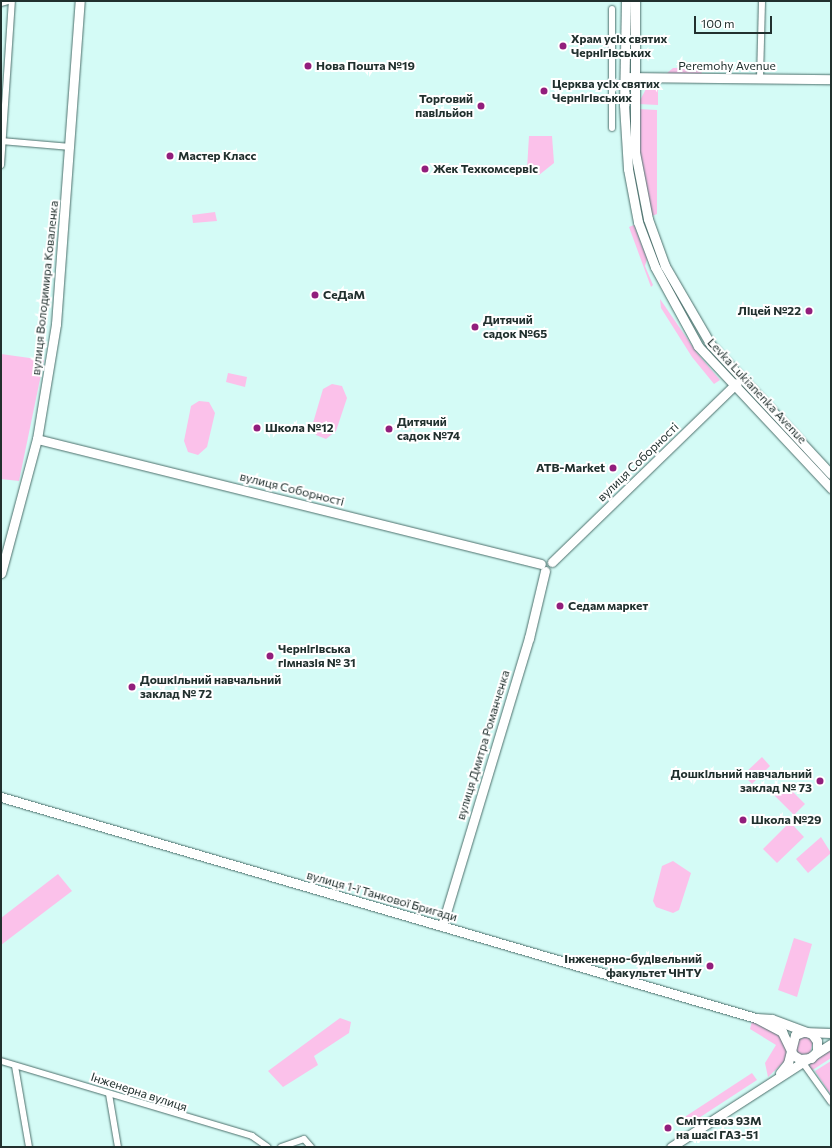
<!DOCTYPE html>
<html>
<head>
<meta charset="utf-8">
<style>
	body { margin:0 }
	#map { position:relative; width:832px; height:1148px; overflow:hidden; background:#d4fbf6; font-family:Commissioner,sans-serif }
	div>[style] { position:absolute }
	.green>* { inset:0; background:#fbc1ea }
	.roads { filter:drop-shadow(0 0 1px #4c6f6b) drop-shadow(0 0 1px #4c6f6b) }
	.street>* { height:6px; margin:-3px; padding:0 3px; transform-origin:3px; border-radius:3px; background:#fff }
	.secondary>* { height:9px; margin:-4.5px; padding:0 4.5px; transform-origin:4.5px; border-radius:4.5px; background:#fff }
	.dots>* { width:11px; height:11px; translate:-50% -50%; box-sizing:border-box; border:2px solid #fff; border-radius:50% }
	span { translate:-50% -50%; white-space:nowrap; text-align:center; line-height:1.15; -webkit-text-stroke:4px #fff; paint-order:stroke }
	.poi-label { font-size:12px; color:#21302e; font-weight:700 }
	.left { translate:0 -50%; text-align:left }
	.right { translate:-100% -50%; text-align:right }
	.street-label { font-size:12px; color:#21302e }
	.frame { position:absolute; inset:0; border:2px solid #21302e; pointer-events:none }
	.scale { position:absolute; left:694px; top:16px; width:78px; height:18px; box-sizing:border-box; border:2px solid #21302e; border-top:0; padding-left:5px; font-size:12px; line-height:14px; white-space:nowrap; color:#21302e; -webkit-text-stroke:3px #fff; paint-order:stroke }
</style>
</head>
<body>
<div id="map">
	<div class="green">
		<i style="clip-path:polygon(700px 67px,702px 74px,666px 74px,673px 68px)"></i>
		<i style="clip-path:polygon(658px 84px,658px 105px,638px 104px,646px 89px)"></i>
		<i style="clip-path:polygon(639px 109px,657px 110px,657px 214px,652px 216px,640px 159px)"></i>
		<i style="clip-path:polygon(529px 136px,552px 136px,554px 163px,539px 175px,527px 169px)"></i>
		<i style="clip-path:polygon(215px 212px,217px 221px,193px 223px,192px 215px)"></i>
		<i style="clip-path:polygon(634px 225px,647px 259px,645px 266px,653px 285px,651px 287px,629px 227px)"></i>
		<i style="clip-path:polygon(660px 299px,697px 353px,720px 380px,714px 384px,692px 357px,661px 308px)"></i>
		<i style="clip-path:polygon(1px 354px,44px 360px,19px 481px,1px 479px)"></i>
		<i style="clip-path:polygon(228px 373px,247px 377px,245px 387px,226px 382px)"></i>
		<i style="clip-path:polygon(332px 384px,342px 386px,347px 398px,336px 431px,326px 439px,316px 435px,313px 423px,323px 389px)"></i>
		<i style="clip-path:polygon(199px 401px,209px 402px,215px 413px,207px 447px,198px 455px,188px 452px,184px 441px,191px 406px)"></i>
		<i style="clip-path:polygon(762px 757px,770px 766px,752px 784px,743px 775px)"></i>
		<i style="clip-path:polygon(785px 784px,805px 804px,794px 815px,774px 795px)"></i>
		<i style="clip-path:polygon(790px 822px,804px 837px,777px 863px,763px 849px)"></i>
		<i style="clip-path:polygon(821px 837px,831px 853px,808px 873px,796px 859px)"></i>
		<i style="clip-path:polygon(673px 861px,691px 873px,679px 910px,673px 913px,656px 907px,653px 901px,662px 866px)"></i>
		<i style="clip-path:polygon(58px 874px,72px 891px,1px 945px,1px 918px)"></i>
		<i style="clip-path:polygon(794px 938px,812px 944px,797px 997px,778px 990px)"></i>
		<i style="clip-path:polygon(340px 1018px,351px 1022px,349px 1033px,314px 1056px,318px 1065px,283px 1087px,268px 1071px)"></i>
		<i style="clip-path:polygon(752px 1021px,774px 1030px,786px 1043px,787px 1059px,768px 1077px,765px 1063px,776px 1045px,750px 1029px)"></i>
		<i style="clip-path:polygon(799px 1036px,809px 1036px,813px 1041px,810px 1054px,800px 1055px,795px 1051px)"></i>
		<i style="clip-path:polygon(831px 1049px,831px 1058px,811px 1071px,809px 1065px)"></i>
		<i style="clip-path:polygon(831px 1061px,831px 1095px,815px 1071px)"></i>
		<i style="clip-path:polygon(752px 1073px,757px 1080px,685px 1127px,680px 1120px)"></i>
	</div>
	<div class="roads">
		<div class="street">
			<i style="left:1px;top:3px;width:7px;rotate:-16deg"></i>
			<i style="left:760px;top:78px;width:77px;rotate:-88.5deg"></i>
			<i style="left:612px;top:128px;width:119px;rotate:-90deg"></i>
			<i style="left:1px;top:141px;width:70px;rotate:4.9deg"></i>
			<i style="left:1px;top:165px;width:164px;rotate:-86.2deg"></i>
			<i style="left:1px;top:1061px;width:262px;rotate:16.6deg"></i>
			<i style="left:252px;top:1136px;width:19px;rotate:35deg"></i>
			<i style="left:803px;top:1063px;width:48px;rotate:54.3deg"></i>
			<i style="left:15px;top:1066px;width:82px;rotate:80.2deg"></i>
			<i style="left:109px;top:1094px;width:54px;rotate:80.4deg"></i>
			<i style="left:281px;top:1147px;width:24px;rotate:-19deg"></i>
			<i style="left:304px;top:1139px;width:11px;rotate:49deg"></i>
		</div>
		<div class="secondary">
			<i style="left:626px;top:1px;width:104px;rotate:91.1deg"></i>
			<i style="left:624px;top:105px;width:64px;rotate:86.4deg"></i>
			<i style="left:628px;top:169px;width:54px;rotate:79.3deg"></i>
			<i style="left:638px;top:222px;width:48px;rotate:69.3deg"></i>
			<i style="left:655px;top:267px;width:90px;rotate:61.4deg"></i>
			<i style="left:698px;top:346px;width:195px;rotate:46.9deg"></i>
			<i style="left:635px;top:1px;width:151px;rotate:90deg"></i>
			<i style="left:635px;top:152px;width:68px;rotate:79deg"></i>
			<i style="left:648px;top:219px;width:50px;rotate:70.1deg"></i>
			<i style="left:665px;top:266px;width:91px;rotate:59.8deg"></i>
			<i style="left:711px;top:345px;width:176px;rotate:47.1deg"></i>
			<i style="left:628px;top:77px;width:203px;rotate:0.6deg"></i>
			<i style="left:37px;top:439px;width:519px;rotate:13.93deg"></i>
			<i style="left:552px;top:562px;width:257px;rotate:-44.1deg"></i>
			<i style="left:1px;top:573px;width:139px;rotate:-75deg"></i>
			<i style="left:37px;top:439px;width:117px;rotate:-80.6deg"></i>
			<i style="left:56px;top:324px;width:324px;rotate:-85.8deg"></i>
			<i style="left:1px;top:797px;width:787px;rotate:16.32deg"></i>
			<i style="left:756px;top:1018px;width:30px;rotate:28deg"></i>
			<i style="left:782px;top:1032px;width:25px;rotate:64deg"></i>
			<i style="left:793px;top:1055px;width:8px;rotate:30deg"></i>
			<i style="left:800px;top:1059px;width:11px;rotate:-5deg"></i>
			<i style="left:811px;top:1058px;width:9px;rotate:-49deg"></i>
			<i style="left:817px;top:1051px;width:10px;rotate:-90deg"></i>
			<i style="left:817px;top:1041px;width:9px;rotate:-126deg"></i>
			<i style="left:812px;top:1034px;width:43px;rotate:-159.4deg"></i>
			<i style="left:772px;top:1019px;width:16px;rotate:-176deg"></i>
			<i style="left:442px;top:926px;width:301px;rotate:-73.2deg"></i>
			<i style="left:529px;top:638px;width:69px;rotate:-76.6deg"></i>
			<i style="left:780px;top:1073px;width:13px;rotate:-51deg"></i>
			<i style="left:788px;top:1063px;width:29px;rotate:-76deg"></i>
			<i style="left:795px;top:1035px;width:9px;rotate:-21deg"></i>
			<i style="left:803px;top:1032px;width:28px;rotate:2deg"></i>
			<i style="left:671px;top:1147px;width:190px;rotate:-32.8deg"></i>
		</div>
	</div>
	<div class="dots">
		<i style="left:563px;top:46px;background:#921e7c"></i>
		<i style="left:308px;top:66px;background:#921e7c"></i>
		<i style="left:544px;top:91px;background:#921e7c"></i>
		<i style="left:481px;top:106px;background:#921e7c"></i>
		<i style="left:170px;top:156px;background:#921e7c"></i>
		<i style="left:425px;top:169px;background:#921e7c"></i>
		<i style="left:315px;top:295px;background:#921e7c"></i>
		<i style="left:809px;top:311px;background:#921e7c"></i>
		<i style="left:475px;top:327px;background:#921e7c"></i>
		<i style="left:257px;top:428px;background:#921e7c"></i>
		<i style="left:389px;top:429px;background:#921e7c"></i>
		<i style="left:613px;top:468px;background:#921e7c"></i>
		<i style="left:560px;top:606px;background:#921e7c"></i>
		<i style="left:270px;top:656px;background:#921e7c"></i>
		<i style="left:132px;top:687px;background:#921e7c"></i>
		<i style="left:820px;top:781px;background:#921e7c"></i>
		<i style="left:743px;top:820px;background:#921e7c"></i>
		<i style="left:710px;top:966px;background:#921e7c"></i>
		<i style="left:668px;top:1128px;background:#921e7c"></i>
	</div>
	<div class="poi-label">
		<span class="left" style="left:571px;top:46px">Храм усіх святих<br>Чернігівських</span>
		<span class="left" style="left:316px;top:66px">Нова Пошта №19</span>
		<span class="left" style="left:552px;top:91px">Церква усіх святих<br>Чернігівських</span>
		<span class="right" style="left:473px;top:106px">Торговий<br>павільйон</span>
		<span class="left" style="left:178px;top:156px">Мастер Класс</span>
		<span class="left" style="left:433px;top:169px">Жек Техкомсервіс</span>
		<span class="left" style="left:323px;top:295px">СеДаМ</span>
		<span class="right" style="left:801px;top:311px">Ліцей №22</span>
		<span class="left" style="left:483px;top:327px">Дитячий<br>садок №65</span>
		<span class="left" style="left:397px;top:429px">Дитячий<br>садок №74</span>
		<span class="left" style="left:265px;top:428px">Школа №12</span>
		<span class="right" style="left:605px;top:468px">ATB-Market</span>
		<span class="left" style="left:568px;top:606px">Седам маркет</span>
		<span class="left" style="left:278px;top:656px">Чернігівська<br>гімназія № 31</span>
		<span class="left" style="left:140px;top:687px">Дошкільний навчальний<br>заклад № 72</span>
		<span class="right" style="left:812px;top:781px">Дошкільний навчальний<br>заклад № 73</span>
		<span class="left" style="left:751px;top:820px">Школа №29</span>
		<span class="right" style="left:702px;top:966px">Інженерно-будівельний<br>факультет ЧНТУ</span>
		<span class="left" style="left:676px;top:1128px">Сміттєвоз 93М<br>на шасі ГАЗ-51</span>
	</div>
	<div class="street-label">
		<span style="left:727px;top:66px">Peremohy Avenue</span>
		<span style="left:45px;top:288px;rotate:-84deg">вулиця Володимира Коваленка</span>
		<span style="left:757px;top:391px;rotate:47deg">Levka Lukianenka Avenue</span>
		<span style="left:638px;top:462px;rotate:-44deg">вулиця Соборності</span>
		<span style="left:292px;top:489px;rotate:14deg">вулиця Соборності</span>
		<span style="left:483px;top:745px;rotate:-73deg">вулиця Дмитра Романченка</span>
		<span style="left:382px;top:896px;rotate:16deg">вулиця 1-ї Танкової Бригади</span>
		<span style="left:139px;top:1092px;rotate:18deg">Інженерна вулиця</span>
	</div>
	<div class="frame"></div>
	<div class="scale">100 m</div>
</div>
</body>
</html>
